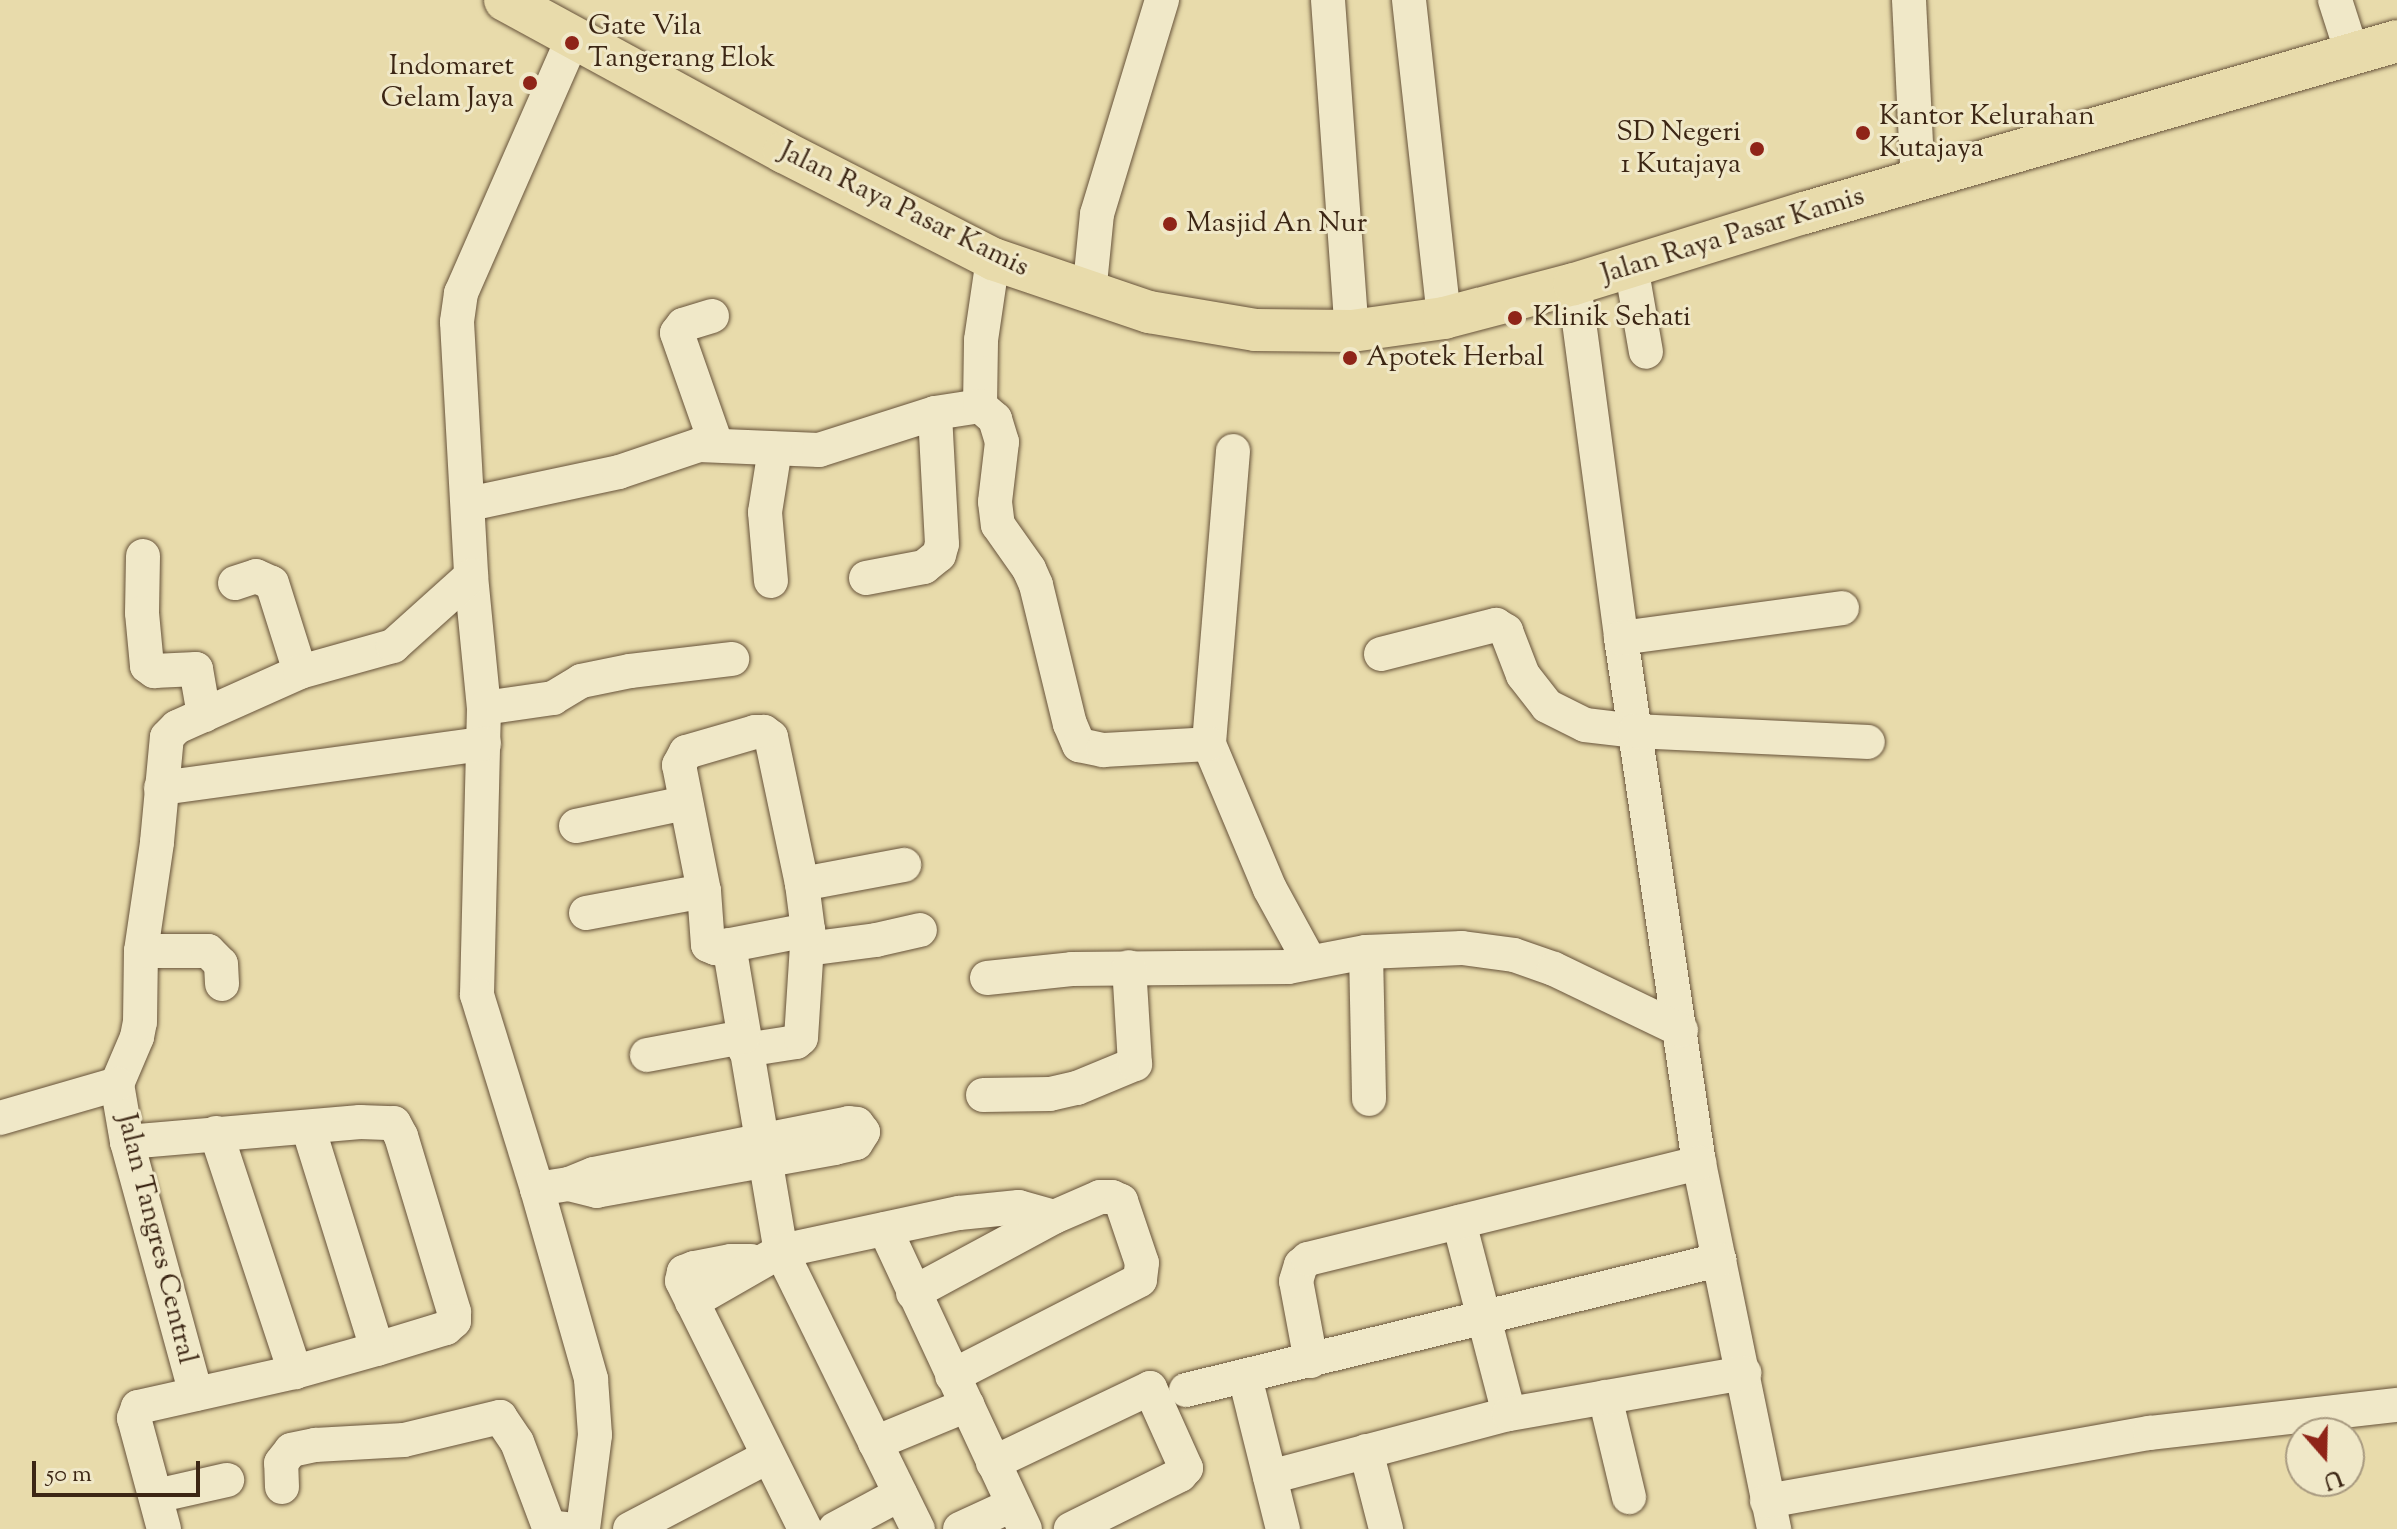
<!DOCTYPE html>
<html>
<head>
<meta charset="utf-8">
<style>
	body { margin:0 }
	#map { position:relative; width:2397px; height:1529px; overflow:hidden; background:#e8dbab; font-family:"Sorts Mill Goudy",serif }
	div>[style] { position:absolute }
	.roads { filter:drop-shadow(0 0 2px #67533a) drop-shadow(0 0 2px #67533a) }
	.minor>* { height:34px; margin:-17px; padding:0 17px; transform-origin:17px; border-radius:17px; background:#f0e8c8 }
	.major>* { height:42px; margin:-21px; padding:0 21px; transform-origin:21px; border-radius:21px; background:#e8dbab }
	.dots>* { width:22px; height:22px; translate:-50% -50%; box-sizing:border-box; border:4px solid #f0e8c8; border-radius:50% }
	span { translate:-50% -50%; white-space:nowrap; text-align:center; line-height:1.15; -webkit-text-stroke:6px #f0e8c8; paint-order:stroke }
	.poi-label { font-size:28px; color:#3c2614 }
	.left { translate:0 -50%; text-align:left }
	.right { translate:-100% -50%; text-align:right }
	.street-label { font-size:28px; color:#3c2614 }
	.north { position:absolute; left:2285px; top:1417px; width:80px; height:80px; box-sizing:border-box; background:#f0e8c8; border:2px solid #a89a80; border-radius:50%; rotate:160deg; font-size:22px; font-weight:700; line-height:32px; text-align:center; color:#3c2614 }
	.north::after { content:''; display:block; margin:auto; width:28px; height:36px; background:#8f2418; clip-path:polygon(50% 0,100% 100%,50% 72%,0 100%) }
	.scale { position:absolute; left:32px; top:1461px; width:168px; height:36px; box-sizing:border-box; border:4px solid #3c2614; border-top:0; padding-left:10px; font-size:24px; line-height:28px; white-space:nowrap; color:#3c2614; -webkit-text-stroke:6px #f0e8c8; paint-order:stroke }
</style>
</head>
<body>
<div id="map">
	<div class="roads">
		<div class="minor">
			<i style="left:1328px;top:0;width:332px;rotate:85.9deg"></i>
			<i style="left:1409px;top:0;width:320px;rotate:83.7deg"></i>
			<i style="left:1909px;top:0;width:181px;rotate:87.2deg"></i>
			<i style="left:2335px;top:0;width:56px;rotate:72.2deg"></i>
			<i style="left:573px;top:38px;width:279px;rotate:113.7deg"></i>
			<i style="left:461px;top:293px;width:29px;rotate:98deg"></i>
			<i style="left:457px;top:322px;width:254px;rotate:86.8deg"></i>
			<i style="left:471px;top:576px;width:133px;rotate:84.4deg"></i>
			<i style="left:484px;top:708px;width:287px;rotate:91.4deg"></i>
			<i style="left:477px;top:995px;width:203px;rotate:72.8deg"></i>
			<i style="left:537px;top:1189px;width:198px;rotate:74.1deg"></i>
			<i style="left:591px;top:1379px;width:56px;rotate:85.9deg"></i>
			<i style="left:595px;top:1435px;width:95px;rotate:97.3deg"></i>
			<i style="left:1631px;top:266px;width:87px;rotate:80.1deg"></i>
			<i style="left:1574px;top:284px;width:357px;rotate:82.4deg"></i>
			<i style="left:1621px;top:638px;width:531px;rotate:81.55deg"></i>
			<i style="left:1699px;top:1163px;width:374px;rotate:78.4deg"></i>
			<i style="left:1089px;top:294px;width:80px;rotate:-84.3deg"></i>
			<i style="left:1097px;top:214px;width:224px;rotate:-73.1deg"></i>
			<i style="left:712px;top:316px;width:30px;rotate:163deg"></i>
			<i style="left:683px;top:325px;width:10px;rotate:127deg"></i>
			<i style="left:677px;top:333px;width:118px;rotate:70.6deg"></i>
			<i style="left:980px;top:406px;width:66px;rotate:-89.1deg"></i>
			<i style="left:981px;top:340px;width:82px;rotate:-81.6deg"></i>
			<i style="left:1233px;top:451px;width:294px;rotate:94.7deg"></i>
			<i style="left:1209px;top:744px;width:157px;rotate:67.2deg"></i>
			<i style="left:1270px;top:889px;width:83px;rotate:61.3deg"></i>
			<i style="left:469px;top:504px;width:153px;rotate:-12deg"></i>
			<i style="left:619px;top:472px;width:84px;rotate:-18.6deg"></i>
			<i style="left:699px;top:445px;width:120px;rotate:2.4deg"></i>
			<i style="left:819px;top:450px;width:122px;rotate:-17.7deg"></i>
			<i style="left:935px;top:413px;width:46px;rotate:-8.8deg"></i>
			<i style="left:980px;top:406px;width:20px;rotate:41deg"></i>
			<i style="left:995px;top:419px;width:24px;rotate:73deg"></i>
			<i style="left:1002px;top:442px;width:60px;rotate:96.7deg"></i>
			<i style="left:995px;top:502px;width:23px;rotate:83deg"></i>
			<i style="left:998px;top:525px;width:54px;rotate:54.8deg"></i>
			<i style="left:1029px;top:569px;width:17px;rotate:66deg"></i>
			<i style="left:1036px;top:585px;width:143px;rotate:76.3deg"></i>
			<i style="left:1070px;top:724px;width:23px;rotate:67deg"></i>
			<i style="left:1079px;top:745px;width:25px;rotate:12deg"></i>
			<i style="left:1103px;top:750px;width:106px;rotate:-3.2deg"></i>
			<i style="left:143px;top:556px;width:57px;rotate:91deg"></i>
			<i style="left:142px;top:613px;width:53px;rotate:84.6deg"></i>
			<i style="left:147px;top:666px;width:9px;rotate:36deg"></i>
			<i style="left:154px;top:671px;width:42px;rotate:-2.7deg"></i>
			<i style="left:196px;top:669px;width:47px;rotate:80.1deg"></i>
			<i style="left:866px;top:578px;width:59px;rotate:-10.7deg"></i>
			<i style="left:924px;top:567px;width:19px;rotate:-39deg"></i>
			<i style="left:939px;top:555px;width:11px;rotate:-75deg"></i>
			<i style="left:942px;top:544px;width:131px;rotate:-93.1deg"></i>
			<i style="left:771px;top:581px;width:69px;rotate:-95deg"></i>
			<i style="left:765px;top:512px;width:64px;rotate:-81deg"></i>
			<i style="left:235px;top:583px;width:22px;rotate:-18deg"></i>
			<i style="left:256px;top:576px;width:17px;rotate:24deg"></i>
			<i style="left:272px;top:583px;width:93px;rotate:72.5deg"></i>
			<i style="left:1621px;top:638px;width:223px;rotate:-7.7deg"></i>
			<i style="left:1381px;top:654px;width:119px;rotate:-14.2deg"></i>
			<i style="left:1496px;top:625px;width:12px;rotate:31deg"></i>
			<i style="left:1506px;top:631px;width:47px;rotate:68.9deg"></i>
			<i style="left:1523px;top:675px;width:39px;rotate:52deg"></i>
			<i style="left:1547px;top:706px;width:42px;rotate:26.6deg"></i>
			<i style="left:1585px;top:725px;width:50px;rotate:6.8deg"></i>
			<i style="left:1635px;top:731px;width:233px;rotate:2.7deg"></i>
			<i style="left:484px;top:708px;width:70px;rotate:-8.2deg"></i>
			<i style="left:553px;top:698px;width:33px;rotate:-31deg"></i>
			<i style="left:581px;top:681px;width:50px;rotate:-11.5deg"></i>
			<i style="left:630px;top:671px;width:103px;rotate:-6.7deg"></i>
			<i style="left:161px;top:788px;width:326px;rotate:-7.8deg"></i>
			<i style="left:576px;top:826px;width:111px;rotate:-11.9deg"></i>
			<i style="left:802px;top:884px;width:104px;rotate:-10.6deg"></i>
			<i style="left:586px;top:913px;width:120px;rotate:-10.6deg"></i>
			<i style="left:729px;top:945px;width:310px;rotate:80.4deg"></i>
			<i style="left:781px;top:1251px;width:310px;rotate:63.8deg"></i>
			<i style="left:807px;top:949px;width:70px;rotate:-7.4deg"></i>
			<i style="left:876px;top:940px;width:45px;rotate:-12.8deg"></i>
			<i style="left:141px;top:951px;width:67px"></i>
			<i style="left:208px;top:951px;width:18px;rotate:45deg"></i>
			<i style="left:221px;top:964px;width:20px;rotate:87deg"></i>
			<i style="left:1366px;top:952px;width:147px;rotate:88.8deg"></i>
			<i style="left:987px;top:978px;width:85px;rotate:-6deg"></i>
			<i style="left:1072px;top:969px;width:216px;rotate:-0.5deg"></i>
			<i style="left:1288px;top:967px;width:79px;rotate:-10.9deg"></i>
			<i style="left:1366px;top:952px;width:96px;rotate:-2.4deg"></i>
			<i style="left:1462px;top:948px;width:52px;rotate:7.7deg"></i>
			<i style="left:1514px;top:955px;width:42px;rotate:19.3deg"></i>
			<i style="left:1554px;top:969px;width:141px;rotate:25.7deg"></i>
			<i style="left:745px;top:1050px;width:52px;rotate:-8.9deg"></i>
			<i style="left:796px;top:1042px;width:6px;rotate:-39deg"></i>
			<i style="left:801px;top:1038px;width:108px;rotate:-86.3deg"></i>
			<i style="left:808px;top:930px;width:46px;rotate:-97.4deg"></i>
			<i style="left:802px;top:884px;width:150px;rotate:-101.9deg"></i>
			<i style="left:771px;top:737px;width:9px;rotate:-144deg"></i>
			<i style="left:764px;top:732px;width:9px;rotate:180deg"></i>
			<i style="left:755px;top:732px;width:72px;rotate:163.8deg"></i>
			<i style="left:686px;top:752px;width:15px;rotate:118deg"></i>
			<i style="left:679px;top:765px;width:128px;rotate:78.8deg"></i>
			<i style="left:704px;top:891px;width:54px;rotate:85.8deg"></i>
			<i style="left:708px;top:945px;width:8px;rotate:23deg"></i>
			<i style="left:715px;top:948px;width:95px;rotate:-11deg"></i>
			<i style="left:647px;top:1055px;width:98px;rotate:-10.6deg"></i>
			<i style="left:117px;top:1084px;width:51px;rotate:-66.9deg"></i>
			<i style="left:137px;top:1037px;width:15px;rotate:-79deg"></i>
			<i style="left:140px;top:1022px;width:71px;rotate:-89.2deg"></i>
			<i style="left:141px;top:951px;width:110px;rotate:-81.6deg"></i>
			<i style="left:157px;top:842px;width:105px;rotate:-84.6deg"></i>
			<i style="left:167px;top:737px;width:14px;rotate:-45deg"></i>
			<i style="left:177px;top:727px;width:135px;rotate:-24.1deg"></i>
			<i style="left:300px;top:672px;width:97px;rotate:-15.6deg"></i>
			<i style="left:393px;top:646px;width:105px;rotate:-41.9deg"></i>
			<i style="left:117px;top:1084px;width:59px;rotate:80.2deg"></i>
			<i style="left:127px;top:1142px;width:261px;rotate:74.7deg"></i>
			<i style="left:983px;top:1095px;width:67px;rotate:-0.9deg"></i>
			<i style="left:1050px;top:1094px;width:28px;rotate:-13deg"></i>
			<i style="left:1077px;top:1088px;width:63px;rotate:-22.5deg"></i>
			<i style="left:1135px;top:1064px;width:97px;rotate:-93.5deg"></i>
			<i style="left:0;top:1118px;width:122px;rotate:-16.2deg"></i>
			<i style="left:308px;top:1127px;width:232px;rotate:72.7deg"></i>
			<i style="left:216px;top:1133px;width:252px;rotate:71.7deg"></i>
			<i style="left:127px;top:1142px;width:234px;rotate:-4.9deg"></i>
			<i style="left:360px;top:1122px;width:34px;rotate:2deg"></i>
			<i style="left:394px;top:1123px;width:15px;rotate:62deg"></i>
			<i style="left:401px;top:1136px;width:184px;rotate:73.2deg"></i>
			<i style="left:454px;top:1312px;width:9px;rotate:90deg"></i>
			<i style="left:454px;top:1321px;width:11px;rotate:139deg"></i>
			<i style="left:446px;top:1328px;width:72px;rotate:163.1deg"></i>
			<i style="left:377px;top:1349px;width:85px;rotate:164.3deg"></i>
			<i style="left:295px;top:1372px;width:161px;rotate:167.4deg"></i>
			<i style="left:138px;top:1407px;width:12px;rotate:110deg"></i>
			<i style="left:134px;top:1418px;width:115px;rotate:74.9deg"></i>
			<i style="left:537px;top:1189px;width:32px;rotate:-9deg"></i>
			<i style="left:569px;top:1184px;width:27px;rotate:-22deg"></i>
			<i style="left:594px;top:1174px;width:260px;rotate:-11.3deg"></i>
			<i style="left:849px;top:1123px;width:8px;rotate:7deg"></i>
			<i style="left:857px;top:1124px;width:10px;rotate:53deg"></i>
			<i style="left:863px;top:1132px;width:13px;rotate:122deg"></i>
			<i style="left:856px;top:1143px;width:22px;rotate:167deg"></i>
			<i style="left:835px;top:1148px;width:242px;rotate:169.8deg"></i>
			<i style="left:597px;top:1191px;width:29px;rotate:-166deg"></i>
			<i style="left:1459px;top:1222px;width:198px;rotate:75.4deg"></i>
			<i style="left:885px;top:1229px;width:331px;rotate:65deg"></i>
			<i style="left:751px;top:1261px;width:20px;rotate:180deg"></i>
			<i style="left:731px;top:1261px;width:38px;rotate:169deg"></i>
			<i style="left:694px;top:1268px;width:11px;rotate:158deg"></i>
			<i style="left:684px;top:1272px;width:9px;rotate:103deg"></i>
			<i style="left:682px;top:1281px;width:277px;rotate:63.6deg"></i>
			<i style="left:913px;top:1293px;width:160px;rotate:-28.3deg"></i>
			<i style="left:1054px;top:1217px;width:50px;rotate:-23.5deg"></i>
			<i style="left:1100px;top:1197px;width:12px"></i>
			<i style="left:1112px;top:1197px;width:10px;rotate:24deg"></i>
			<i style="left:1121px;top:1201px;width:65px;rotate:71.3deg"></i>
			<i style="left:1142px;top:1263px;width:17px;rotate:97deg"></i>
			<i style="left:1140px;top:1280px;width:211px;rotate:152.9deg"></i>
			<i style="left:692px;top:1302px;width:103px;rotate:-29.8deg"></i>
			<i style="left:781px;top:1251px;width:182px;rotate:-12.1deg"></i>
			<i style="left:959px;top:1213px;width:60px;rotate:-5.7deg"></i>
			<i style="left:1019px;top:1207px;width:36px;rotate:16deg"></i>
			<i style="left:1311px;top:1361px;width:81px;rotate:-100.6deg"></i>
			<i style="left:1296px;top:1281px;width:17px;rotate:-73deg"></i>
			<i style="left:1301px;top:1265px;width:9px;rotate:-41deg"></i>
			<i style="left:1308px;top:1259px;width:403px;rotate:-13.8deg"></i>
			<i style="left:1245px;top:1377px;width:157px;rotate:76deg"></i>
			<i style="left:1186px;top:1390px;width:549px;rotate:-13.71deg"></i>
			<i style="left:1605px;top:1397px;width:103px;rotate:76.5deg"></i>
			<i style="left:875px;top:1443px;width:100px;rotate:-22.4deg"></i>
			<i style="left:1366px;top:1451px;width:81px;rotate:75.6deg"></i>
			<i style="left:993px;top:1463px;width:174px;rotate:-25.5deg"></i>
			<i style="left:1150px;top:1388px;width:88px;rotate:65.8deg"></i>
			<i style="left:1186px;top:1468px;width:9px;rotate:131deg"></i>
			<i style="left:1180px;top:1475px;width:122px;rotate:153.6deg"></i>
			<i style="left:1270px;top:1477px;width:247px;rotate:-14.8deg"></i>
			<i style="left:1509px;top:1414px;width:239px;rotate:-9.9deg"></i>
			<i style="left:282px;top:1487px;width:24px;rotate:-92deg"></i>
			<i style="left:281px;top:1463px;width:16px;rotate:-52deg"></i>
			<i style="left:291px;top:1450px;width:25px;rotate:-12deg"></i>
			<i style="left:315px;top:1445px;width:89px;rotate:-3.2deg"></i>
			<i style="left:404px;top:1440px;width:99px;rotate:-13.5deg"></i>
			<i style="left:500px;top:1417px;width:30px;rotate:56deg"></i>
			<i style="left:517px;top:1442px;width:91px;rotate:69.4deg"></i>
			<i style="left:549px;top:1527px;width:16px;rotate:7deg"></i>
			<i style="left:156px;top:1496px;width:73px;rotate:-12.7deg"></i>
			<i style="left:1767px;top:1501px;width:389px;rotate:-10.1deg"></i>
			<i style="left:2150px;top:1433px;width:249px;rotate:-6.5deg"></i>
			<i style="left:630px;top:1529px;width:155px;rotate:-27.7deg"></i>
			<i style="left:835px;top:1529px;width:74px;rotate:-28.3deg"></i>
			<i style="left:960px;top:1529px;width:57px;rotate:-24.8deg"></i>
		</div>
		<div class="major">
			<i style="left:505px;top:0;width:318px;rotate:28.6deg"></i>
			<i style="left:784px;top:152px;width:235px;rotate:27.1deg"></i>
			<i style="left:993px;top:259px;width:165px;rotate:18.8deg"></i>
			<i style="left:1149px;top:312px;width:108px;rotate:9.6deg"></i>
			<i style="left:1255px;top:330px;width:97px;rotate:0.6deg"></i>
			<i style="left:1352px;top:331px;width:93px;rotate:-8deg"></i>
			<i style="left:1444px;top:318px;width:134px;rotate:-14.7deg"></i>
			<i style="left:1574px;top:284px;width:241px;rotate:-17.2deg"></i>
			<i style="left:1804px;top:213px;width:617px;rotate:-16.17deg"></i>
		</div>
	</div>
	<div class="dots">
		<i style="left:572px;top:43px;background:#8f2418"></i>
		<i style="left:530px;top:83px;background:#8f2418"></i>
		<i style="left:1863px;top:133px;background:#8f2418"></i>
		<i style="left:1757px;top:149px;background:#8f2418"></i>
		<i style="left:1170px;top:224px;background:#8f2418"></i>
		<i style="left:1515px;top:318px;background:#8f2418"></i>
		<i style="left:1350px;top:358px;background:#8f2418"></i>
	</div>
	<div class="poi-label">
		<span class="left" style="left:588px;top:43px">Gate Vila<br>Tangerang Elok</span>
		<span class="right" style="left:514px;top:83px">Indomaret<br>Gelam Jaya</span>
		<span class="left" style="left:1879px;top:133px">Kantor Kelurahan<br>Kutajaya</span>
		<span class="right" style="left:1741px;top:149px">SD Negeri<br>1 Kutajaya</span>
		<span class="left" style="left:1186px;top:224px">Masjid An Nur</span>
		<span class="left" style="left:1533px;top:318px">Klinik Sehati</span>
		<span class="left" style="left:1366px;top:358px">Apotek Herbal</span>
	</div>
	<div class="street-label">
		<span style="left:904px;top:210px;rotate:26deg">Jalan Raya Pasar Kamis</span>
		<span style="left:1733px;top:236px;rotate:-17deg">Jalan Raya Pasar Kamis</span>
		<span style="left:156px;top:1239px;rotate:76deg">Jalan Tangres Central</span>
	</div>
	<div class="north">U</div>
	<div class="scale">50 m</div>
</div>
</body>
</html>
